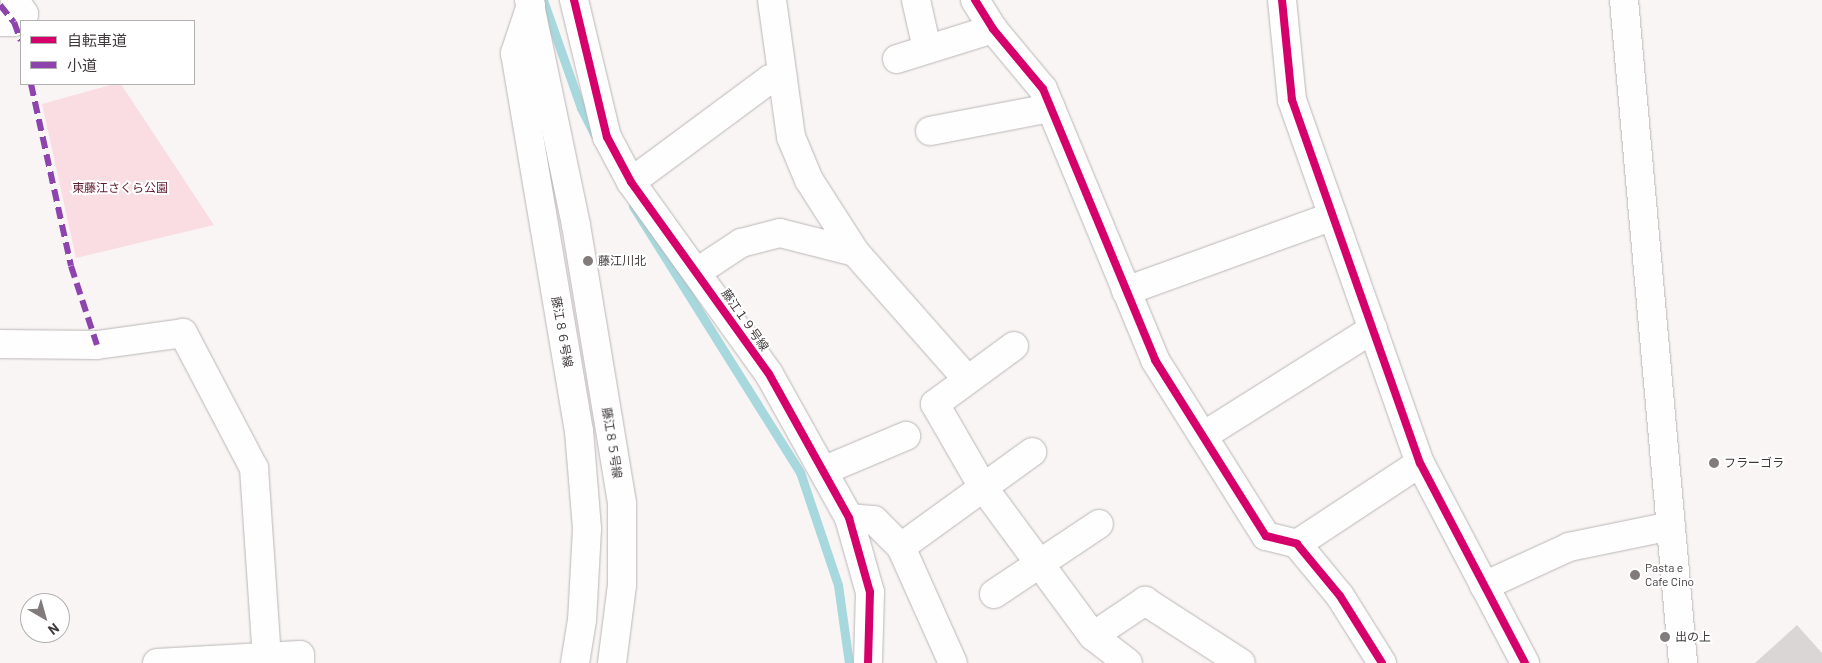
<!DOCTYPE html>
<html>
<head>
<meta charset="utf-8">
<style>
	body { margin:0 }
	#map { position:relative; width:1822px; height:663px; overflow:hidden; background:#faf5f5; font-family:Barlow,"Noto Sans JP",sans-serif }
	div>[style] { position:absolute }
	.green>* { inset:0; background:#fadde2 }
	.stream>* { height:9px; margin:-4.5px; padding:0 4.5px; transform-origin:4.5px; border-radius:4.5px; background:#a7d8dd }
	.building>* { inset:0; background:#dbd6d6 }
	.roads { filter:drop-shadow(0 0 1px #bbb6b6) drop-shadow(0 0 1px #bbb6b6) }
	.street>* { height:28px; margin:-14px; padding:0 14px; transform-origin:14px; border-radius:14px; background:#fefefe }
	.secondary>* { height:28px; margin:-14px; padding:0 14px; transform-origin:14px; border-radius:14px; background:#fefefe }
	.quiet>* { height:6px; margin-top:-3px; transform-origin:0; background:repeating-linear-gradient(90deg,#8e44ad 0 12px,transparent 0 18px) }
	.cycleway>* { height:8px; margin:-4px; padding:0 4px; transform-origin:4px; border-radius:4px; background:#d6006c }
	.dots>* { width:14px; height:14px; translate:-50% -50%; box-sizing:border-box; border:2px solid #fff; border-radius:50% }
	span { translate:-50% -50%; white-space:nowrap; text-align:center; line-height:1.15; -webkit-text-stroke:4px #fff; paint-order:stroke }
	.park-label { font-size:12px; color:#60192e }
	.poi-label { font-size:12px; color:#403a3b }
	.left { translate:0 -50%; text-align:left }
	.street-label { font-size:12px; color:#403a3b }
	.legend { position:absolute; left:20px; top:20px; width:175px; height:65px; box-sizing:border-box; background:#fff; border:1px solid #b3b0b1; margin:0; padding:6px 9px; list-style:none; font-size:15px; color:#403a3b }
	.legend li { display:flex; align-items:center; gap:10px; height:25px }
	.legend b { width:25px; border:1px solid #b3b0b1 }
	.north { position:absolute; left:20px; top:593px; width:50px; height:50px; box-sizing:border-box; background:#fff; border:1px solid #b3b0b1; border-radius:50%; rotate:142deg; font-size:14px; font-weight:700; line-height:20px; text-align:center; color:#403a3b }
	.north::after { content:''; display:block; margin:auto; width:18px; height:22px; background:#817b7c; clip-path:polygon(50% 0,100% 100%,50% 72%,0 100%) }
</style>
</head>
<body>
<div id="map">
	<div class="green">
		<i style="clip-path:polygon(114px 84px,121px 84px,214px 225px,76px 258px,42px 104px)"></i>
	</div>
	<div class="stream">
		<i style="left:543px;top:0;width:114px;rotate:70.6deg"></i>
		<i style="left:581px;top:108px;width:30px;rotate:63deg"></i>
		<i style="left:633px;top:206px;width:314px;rotate:57.9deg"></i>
		<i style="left:800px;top:472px;width:119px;rotate:71.4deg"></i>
		<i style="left:838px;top:585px;width:79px;rotate:82deg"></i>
	</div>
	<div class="building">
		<i style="clip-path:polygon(1797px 625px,1822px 653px,1822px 663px,1755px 663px)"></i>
	</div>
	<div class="roads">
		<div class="street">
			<i style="left:574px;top:0;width:141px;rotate:76.5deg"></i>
			<i style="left:607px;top:137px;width:51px;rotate:61.9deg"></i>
			<i style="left:631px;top:182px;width:236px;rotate:54.3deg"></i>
			<i style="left:769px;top:374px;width:165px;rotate:60.9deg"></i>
			<i style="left:849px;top:518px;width:77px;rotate:74.2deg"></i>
			<i style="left:870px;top:592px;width:71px;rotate:91.6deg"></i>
			<i style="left:772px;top:0;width:138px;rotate:82.1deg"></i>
			<i style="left:791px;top:137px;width:47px;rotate:67.3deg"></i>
			<i style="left:809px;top:180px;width:85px;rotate:57.4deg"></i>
			<i style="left:916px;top:0;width:50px;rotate:77.3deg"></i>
			<i style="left:975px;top:0;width:34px;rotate:58deg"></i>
			<i style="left:993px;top:29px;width:78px;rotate:50.2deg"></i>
			<i style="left:1043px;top:89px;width:293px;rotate:67.5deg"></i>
			<i style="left:1155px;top:360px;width:208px;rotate:57.8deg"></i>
			<i style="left:1266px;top:536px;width:32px;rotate:14deg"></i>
			<i style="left:1297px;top:544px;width:67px;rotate:50.4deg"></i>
			<i style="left:1340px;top:596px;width:79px;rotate:57.9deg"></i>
			<i style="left:1282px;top:0;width:100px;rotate:84.3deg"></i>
			<i style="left:1292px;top:100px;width:385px;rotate:70.6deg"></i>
			<i style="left:1420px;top:463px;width:226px;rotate:62.3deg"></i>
			<i style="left:1624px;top:0;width:666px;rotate:84.91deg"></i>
			<i style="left:531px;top:5px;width:51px;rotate:108.4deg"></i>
			<i style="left:515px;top:53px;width:383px;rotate:80.4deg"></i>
			<i style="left:579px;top:431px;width:98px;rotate:85.3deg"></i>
			<i style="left:587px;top:529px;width:91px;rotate:93.1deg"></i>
			<i style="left:582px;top:620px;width:44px;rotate:99.2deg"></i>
			<i style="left:0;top:22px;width:14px"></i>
			<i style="left:14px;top:22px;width:13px;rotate:-39deg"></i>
			<i style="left:24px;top:14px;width:17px;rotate:-123deg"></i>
			<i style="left:897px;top:59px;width:101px;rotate:-17.4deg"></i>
			<i style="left:930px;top:131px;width:123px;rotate:-10.8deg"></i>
			<i style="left:631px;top:182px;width:173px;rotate:-36.5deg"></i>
			<i style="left:770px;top:79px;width:13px;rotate:-18deg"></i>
			<i style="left:697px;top:272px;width:53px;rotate:-33.4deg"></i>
			<i style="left:741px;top:243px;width:40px;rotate:-14.4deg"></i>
			<i style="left:780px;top:233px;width:77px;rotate:14.2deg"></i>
			<i style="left:855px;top:252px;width:169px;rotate:48.6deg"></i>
			<i style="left:1126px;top:291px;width:220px;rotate:-19.9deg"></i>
			<i style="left:0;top:344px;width:97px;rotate:0.6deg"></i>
			<i style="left:97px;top:345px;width:87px;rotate:-7.9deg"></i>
			<i style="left:183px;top:333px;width:153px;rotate:62.3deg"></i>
			<i style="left:254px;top:468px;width:189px;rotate:86.1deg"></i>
			<i style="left:1014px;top:346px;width:98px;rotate:143.7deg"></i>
			<i style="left:935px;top:404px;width:96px;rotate:60deg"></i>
			<i style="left:983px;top:487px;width:185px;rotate:53.6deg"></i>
			<i style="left:1093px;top:636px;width:44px;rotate:37.6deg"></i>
			<i style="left:1203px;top:436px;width:201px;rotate:-32.2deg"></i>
			<i style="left:825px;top:470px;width:88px;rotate:-22.8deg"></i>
			<i style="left:849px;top:518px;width:25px;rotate:5deg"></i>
			<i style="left:874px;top:520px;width:38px;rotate:45deg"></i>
			<i style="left:901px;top:547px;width:127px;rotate:65.9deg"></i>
			<i style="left:1297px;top:544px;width:147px;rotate:-33.4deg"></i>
			<i style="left:901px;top:547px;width:162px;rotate:-35.9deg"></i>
			<i style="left:1484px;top:586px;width:94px;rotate:-24.6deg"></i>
			<i style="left:1569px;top:547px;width:104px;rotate:-11.6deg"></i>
			<i style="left:994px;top:594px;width:126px;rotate:-33.7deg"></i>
			<i style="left:1093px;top:636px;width:63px;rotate:-33.9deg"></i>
			<i style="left:1145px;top:601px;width:114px;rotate:32.9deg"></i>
			<i style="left:157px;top:663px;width:143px;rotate:-3.2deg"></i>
			<i style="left:300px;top:655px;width:8px;rotate:90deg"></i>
		</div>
		<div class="secondary">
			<i style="left:529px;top:0;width:230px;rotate:78.2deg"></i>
			<i style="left:576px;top:225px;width:283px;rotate:80.6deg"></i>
			<i style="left:622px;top:504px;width:81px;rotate:90deg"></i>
			<i style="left:622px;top:585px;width:79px;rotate:97.3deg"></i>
		</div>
	</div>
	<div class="quiet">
		<i style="left:0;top:5px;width:22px;rotate:51deg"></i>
		<i style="left:14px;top:22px;width:20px;rotate:70deg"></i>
		<i style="left:31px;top:84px;width:186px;rotate:77.6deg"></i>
		<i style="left:71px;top:266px;width:83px;rotate:71.8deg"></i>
	</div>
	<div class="cycleway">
		<i style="left:574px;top:0;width:141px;rotate:76.5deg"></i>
		<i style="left:607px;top:137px;width:51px;rotate:61.9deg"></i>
		<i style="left:631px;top:182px;width:236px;rotate:54.3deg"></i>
		<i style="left:769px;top:374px;width:165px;rotate:60.9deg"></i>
		<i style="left:849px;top:518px;width:77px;rotate:74.2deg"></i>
		<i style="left:870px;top:592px;width:71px;rotate:91.6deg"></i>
		<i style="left:975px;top:0;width:34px;rotate:58deg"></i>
		<i style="left:993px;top:29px;width:78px;rotate:50.2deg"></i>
		<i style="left:1043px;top:89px;width:293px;rotate:67.5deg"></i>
		<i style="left:1155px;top:360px;width:208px;rotate:57.8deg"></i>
		<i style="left:1266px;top:536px;width:32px;rotate:14deg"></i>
		<i style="left:1297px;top:544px;width:67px;rotate:50.4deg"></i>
		<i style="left:1340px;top:596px;width:79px;rotate:57.9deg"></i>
		<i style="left:1282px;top:0;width:100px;rotate:84.3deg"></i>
		<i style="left:1292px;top:100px;width:385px;rotate:70.6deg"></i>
		<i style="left:1420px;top:463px;width:226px;rotate:62.3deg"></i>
	</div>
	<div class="dots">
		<i style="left:588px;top:261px;background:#817b7c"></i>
		<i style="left:1714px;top:463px;background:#817b7c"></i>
		<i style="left:1635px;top:575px;background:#817b7c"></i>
		<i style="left:1665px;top:637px;background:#817b7c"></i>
	</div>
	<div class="park-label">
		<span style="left:120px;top:188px">東藤江さくら公園</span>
	</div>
	<div class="poi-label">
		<span class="left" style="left:598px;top:261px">藤江川北</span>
		<span class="left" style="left:1724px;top:463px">フラーゴラ</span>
		<span class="left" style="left:1645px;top:575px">Pasta e<br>Cafe Cino</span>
		<span class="left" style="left:1675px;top:637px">出の上</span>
	</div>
	<div class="street-label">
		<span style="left:745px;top:320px;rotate:55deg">藤江１９号線</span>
		<span style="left:562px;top:332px;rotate:80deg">藤江８６号線</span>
		<span style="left:612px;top:443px;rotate:81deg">藤江８５号線</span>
	</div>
	<ul class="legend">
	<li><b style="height:6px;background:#d6006c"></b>自転車道</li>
	<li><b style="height:6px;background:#8e44ad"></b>小道</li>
	</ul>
	<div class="north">N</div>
</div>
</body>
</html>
